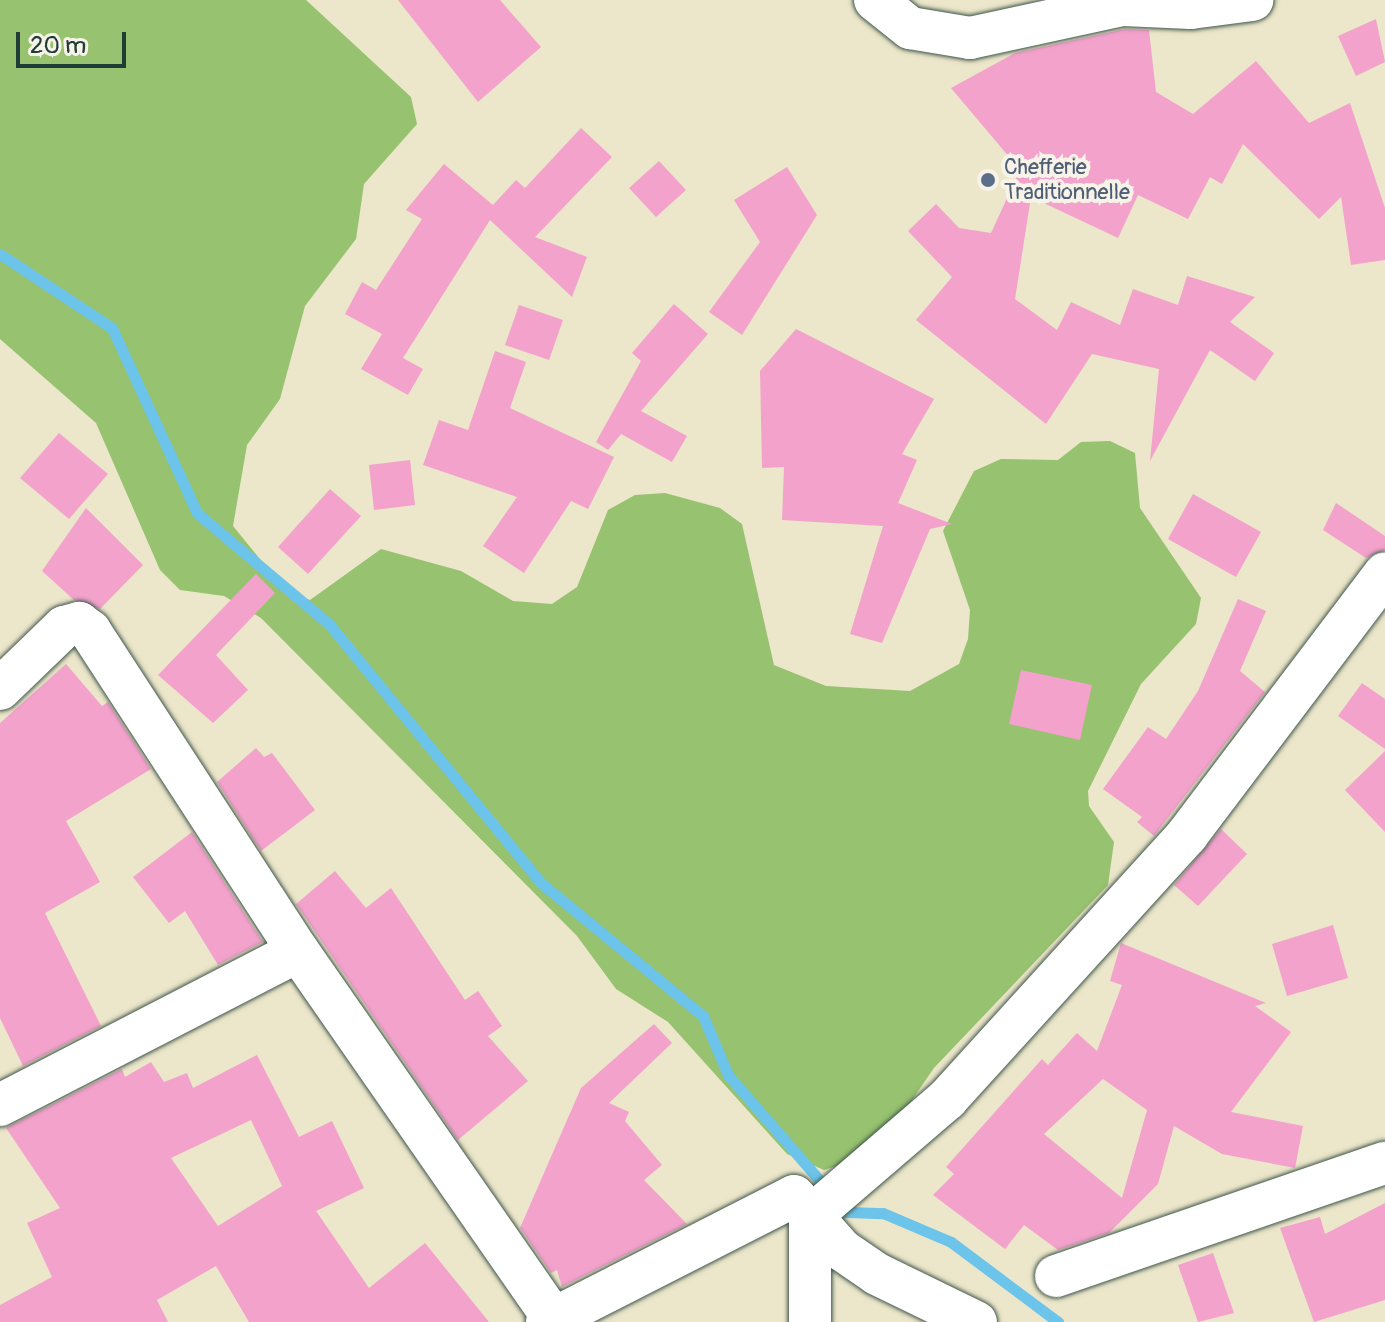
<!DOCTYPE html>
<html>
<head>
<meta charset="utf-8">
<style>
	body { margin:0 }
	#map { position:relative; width:1385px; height:1322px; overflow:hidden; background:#ece6ca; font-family:Pangolin,sans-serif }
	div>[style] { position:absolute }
	.green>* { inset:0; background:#97c26f }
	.stream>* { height:11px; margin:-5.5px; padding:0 5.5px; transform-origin:5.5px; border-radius:5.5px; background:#6cc4ea }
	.building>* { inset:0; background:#f3a2cc }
	.roads { filter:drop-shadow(0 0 2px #3e564a) drop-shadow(0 0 2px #3e564a) }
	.minor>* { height:42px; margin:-21px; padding:0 21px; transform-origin:21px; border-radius:21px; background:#fff }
	.dots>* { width:22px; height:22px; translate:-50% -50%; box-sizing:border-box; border:4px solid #f7f3e8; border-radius:50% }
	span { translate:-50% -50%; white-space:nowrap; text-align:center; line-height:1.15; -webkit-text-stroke:8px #f7f3e8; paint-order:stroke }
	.service-label { font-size:22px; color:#4e5e75 }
	.left { translate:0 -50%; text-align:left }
	.scale { position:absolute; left:16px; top:32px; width:110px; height:36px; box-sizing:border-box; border:4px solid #1f3d34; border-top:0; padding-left:10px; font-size:24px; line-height:28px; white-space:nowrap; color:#1f3d34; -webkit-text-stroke:6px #f7f3e8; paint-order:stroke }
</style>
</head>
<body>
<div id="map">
	<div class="green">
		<i style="clip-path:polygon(0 0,306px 0,411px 97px,417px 124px,364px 184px,356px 239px,305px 306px,280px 399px,247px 445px,233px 526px,285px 590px,310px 600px,381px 549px,461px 571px,513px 601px,552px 604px,577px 587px,608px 510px,635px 495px,665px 493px,720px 508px,742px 524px,774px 665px,826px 686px,910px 691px,959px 664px,968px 639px,970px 610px,943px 531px,974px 471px,1001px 459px,1058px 460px,1081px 442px,1110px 441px,1135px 453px,1140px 508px,1201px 598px,1196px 624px,1141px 684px,1088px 791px,1089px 806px,1114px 842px,1108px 885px,934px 1068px,901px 1116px,850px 1162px,824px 1170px,787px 1154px,668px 1022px,616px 989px,577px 936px,261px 618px,224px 596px,180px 590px,160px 570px,96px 423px,0 339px)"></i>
	</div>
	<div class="stream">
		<i style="left:0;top:254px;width:134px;rotate:33.5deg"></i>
		<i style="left:112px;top:328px;width:204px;rotate:65.3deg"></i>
		<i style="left:197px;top:513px;width:172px;rotate:40.1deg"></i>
		<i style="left:329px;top:624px;width:335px;rotate:50.7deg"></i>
		<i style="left:541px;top:883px;width:210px;rotate:39.4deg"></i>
		<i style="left:703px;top:1016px;width:64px;rotate:67deg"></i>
		<i style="left:728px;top:1075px;width:152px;rotate:49deg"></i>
		<i style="left:839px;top:1203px;width:12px;rotate:48deg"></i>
		<i style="left:847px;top:1212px;width:36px;rotate:2deg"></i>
		<i style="left:883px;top:1213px;width:74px;rotate:23.1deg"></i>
		<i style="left:951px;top:1242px;width:134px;rotate:36.8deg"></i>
	</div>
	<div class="building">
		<i style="clip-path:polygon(398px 0,500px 0,541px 47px,478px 102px)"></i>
		<i style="clip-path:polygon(1376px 19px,1385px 62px,1356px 76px,1338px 36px)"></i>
		<i style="clip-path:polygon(1125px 29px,1149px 30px,1156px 92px,1193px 114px,1256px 61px,1309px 123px,1350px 103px,1385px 208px,1385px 260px,1351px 265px,1341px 197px,1319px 219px,1243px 144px,1222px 184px,1210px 177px,1188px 219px,1138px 195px,1118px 238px,1031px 197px,1015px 299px,1057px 330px,1071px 302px,1120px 325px,1133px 289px,1178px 305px,1187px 276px,1255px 297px,1230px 322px,1274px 353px,1255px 381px,1210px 350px,1150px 461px,1159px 369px,1092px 354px,1046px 424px,916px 320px,952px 277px,908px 231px,936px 204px,959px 228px,991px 233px,1020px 170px,951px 88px,1015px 53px)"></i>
		<i style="clip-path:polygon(581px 128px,612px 157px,535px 237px,587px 257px,572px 297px,490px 220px,403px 358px,423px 369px,408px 395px,361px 369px,382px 334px,345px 314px,362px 282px,376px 290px,422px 219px,406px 210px,444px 164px,493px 205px,516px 180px,525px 188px)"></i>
		<i style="clip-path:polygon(659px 161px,686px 190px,656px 217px,629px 188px)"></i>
		<i style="clip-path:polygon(787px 167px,817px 215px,742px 335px,709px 312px,760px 242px,734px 200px)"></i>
		<i style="clip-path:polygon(674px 304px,708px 334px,641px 411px,687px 436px,672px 462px,621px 434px,608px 450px,596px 442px,641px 361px,632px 353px)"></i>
		<i style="clip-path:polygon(519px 305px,563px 320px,549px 360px,505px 345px)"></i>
		<i style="clip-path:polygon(796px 329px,934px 399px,902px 454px,917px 460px,898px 503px,952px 524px,930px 529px,882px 643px,850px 634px,883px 526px,782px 520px,784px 467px,762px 468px,760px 371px)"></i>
		<i style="clip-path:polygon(495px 351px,526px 362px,510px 408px,614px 457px,588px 509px,571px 501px,524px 573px,483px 546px,517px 497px,423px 465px,439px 420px,468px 430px)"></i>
		<i style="clip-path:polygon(59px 433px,108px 474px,69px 519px,20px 478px)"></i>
		<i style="clip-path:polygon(410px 460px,415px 505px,374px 510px,369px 465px)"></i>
		<i style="clip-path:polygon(330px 489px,361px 516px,308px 574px,278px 547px)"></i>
		<i style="clip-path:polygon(1193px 494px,1261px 532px,1236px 577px,1168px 539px)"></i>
		<i style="clip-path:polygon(1336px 503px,1385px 536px,1385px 550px,1366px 558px,1323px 530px)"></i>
		<i style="clip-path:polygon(86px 508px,143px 565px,100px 609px,74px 600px,42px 571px)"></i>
		<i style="clip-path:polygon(256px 574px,275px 593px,216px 655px,248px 690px,213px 723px,158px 675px)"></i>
		<i style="clip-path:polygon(1238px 599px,1266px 611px,1240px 671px,1265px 692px,1154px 836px,1137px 822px,1142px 817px,1103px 789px,1148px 727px,1166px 739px,1198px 691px)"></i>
		<i style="clip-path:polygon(66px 664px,102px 706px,108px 702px,151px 769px,66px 821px,100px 882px,45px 913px,101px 1026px,23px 1066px,0 1018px,0 723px)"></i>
		<i style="clip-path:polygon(1021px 670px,1092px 685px,1080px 740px,1009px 724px)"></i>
		<i style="clip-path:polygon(1362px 683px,1385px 699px,1385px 749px,1338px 716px)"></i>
		<i style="clip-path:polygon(256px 748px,264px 757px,272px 753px,315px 810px,261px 851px,217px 782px)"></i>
		<i style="clip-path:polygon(1385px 751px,1385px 832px,1345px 790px)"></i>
		<i style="clip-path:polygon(1221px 829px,1247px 854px,1198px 906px,1174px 885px)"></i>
		<i style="clip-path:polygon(192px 832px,263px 942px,218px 965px,185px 911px,169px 923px,133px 877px)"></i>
		<i style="clip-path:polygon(335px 871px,366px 908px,391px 888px,465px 1000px,478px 991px,502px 1026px,488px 1036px,528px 1081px,458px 1140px,296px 904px)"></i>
		<i style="clip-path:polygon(1333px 925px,1348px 978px,1287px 996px,1272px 944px)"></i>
		<i style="clip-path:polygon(evenodd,1121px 943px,1266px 1003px,1255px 1006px,1291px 1032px,1231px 1112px,1303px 1126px,1295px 1168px,1222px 1154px,1174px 1126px,1158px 1184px,1109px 1233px,1058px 1250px,1024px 1225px,1005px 1249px,933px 1195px,954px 1174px,946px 1167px,1042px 1059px,1048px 1065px,1077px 1033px,1097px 1051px,1122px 985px,1110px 981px,1121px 943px,1103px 1079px,1147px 1110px,1122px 1198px,1044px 1134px,1103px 1079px)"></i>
		<i style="clip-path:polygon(654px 1024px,672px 1043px,609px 1103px,629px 1112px,625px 1121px,662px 1165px,644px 1180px,687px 1224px,562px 1287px,557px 1270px,551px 1273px,520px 1228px,581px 1088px)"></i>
		<i style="clip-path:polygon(evenodd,257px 1055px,299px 1137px,332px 1121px,364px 1188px,316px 1211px,369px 1288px,425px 1243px,489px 1322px,249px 1322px,216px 1266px,157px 1300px,168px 1322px,0 1322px,0 1305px,52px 1277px,27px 1223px,60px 1208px,6px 1128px,122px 1069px,125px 1077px,151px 1062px,164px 1082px,187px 1073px,193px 1088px,257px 1055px,251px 1120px,282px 1186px,218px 1226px,171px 1158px,251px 1120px)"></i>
		<i style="clip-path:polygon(1385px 1203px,1385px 1300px,1314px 1322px,1280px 1228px,1320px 1217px,1325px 1234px)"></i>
		<i style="clip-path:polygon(1213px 1253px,1234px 1313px,1198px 1322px,1178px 1265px)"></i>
	</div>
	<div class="roads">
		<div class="minor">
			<i style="left:875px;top:0;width:45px;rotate:38.7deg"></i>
			<i style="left:910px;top:28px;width:61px;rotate:9.5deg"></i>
			<i style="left:970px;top:38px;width:157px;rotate:-12.2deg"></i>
			<i style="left:1123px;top:5px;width:68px;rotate:2.5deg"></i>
			<i style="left:1191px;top:8px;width:62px;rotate:-7.5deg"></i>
			<i style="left:0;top:689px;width:89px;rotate:-44.1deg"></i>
			<i style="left:64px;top:627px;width:16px;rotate:-15deg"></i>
			<i style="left:79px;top:623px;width:14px;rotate:36deg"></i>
			<i style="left:90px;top:631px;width:382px;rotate:57deg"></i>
			<i style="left:298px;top:951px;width:448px;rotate:55.2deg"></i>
			<i style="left:0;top:1105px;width:335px;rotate:-27.3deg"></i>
			<i style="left:1056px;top:1276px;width:348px;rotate:-19deg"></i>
			<i style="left:547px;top:1322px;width:277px;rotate:-27deg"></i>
			<i style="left:794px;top:1196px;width:72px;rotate:48.4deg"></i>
			<i style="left:842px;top:1250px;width:42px;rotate:34.4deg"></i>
			<i style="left:877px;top:1274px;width:110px;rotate:25.9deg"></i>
			<i style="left:810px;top:1322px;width:105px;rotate:-90deg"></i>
			<i style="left:810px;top:1217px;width:181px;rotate:-40.7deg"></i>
			<i style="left:947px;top:1099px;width:357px;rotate:-47.7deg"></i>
			<i style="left:1187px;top:835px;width:328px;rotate:-52.9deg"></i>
		</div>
	</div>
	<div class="dots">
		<i style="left:988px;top:180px;background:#5c6f8a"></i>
	</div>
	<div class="service-label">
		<span class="left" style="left:1004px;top:180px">Chefferie<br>Traditionnelle</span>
	</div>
	<div class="scale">20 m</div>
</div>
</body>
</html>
